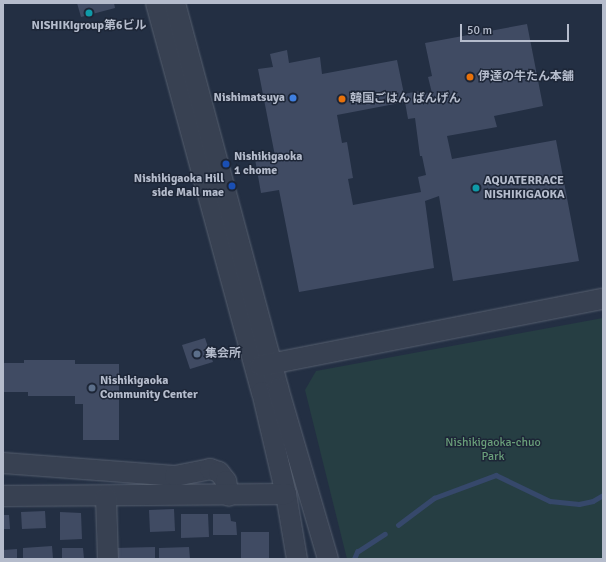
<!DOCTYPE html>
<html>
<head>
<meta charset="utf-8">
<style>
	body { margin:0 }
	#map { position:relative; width:606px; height:562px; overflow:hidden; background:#232f43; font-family:Signika,"Noto Sans JP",sans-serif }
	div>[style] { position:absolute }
	.green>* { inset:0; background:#263e43 }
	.stream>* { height:4.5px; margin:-2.25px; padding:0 2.25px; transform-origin:2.25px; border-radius:2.25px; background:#36486b }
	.building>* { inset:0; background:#404b63 }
	.roads { filter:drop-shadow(0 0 1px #565f6f) drop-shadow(0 0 1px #565f6f) }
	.minor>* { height:20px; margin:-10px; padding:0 10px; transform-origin:10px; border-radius:10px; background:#384152 }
	.dots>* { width:11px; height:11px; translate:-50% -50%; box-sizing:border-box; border:2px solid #1d2637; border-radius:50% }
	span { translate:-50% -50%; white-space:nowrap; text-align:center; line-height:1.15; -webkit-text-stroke:3px #1d2637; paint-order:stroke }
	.poi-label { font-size:12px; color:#b5bccc; font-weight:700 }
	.left { translate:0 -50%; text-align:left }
	.right { translate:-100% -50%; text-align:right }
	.park-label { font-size:12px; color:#6a9f7a }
	.frame { position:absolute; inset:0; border:4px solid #b5bccc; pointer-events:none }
	.scale { position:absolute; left:460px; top:24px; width:109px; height:18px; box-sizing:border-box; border:2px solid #b5bccc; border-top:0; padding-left:5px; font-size:12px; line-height:14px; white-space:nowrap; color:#b5bccc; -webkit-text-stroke:3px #1d2637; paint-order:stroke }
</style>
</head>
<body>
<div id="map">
	<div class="green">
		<i style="clip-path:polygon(603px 318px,603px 559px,347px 559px,305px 390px,316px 371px)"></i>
	</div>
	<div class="stream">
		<i style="left:398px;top:525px;width:45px;rotate:-36.9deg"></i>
		<i style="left:434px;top:498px;width:66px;rotate:-20.4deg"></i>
		<i style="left:496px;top:475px;width:60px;rotate:25.7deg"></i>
		<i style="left:550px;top:501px;width:29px;rotate:6deg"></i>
		<i style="left:579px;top:504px;width:14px;rotate:-12deg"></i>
		<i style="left:593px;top:501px;width:12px;rotate:-31deg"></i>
		<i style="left:354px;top:559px;width:8px;rotate:-67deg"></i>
		<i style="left:357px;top:552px;width:33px;rotate:-33deg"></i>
	</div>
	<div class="building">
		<i style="clip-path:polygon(77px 3px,114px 3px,115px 8px,81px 17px)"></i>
		<i style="clip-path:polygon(evenodd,527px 24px,543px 106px,494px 116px,497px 127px,447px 136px,452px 159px,556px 140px,579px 261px,453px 281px,439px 196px,425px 201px,434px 268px,299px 292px,279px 190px,261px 193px,255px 159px,275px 156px,258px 69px,273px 67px,270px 54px,287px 50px,289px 63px,320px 57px,322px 74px,397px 60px,404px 94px,419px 91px,419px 94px,432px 93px,428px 77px,432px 76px,425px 43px,527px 24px,405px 102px,408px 119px,415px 118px,420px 156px,422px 156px,426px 175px,418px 177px,421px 192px,353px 205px,348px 179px,353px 178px,347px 142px,342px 143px,337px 115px,405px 102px)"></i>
		<i style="clip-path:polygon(205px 338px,213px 362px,190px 369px,182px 345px)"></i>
		<i style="clip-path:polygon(24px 360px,75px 360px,75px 364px,119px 364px,119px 440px,83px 440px,83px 404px,75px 404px,75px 396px,28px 396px,28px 392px,3px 392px,3px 363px,24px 363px)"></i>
		<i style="clip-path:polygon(174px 509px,175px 531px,150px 532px,149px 510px)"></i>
		<i style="clip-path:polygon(45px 511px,46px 528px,22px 529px,21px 512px)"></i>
		<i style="clip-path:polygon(60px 512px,81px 513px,82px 539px,60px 540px)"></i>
		<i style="clip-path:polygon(181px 514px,208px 514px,209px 537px,181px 538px)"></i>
		<i style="clip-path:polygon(213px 514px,230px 514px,231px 521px,236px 522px,237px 535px,213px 535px)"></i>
		<i style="clip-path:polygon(3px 515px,9px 515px,10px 529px,3px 529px)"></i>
		<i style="clip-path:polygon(241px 532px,269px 532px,269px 559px,241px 559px)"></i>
		<i style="clip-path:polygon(52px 546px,53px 559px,23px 559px,23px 548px)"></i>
		<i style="clip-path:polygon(155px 547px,155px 559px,115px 559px,115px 548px)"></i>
		<i style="clip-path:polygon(189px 547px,190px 559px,159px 559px,159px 548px)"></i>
		<i style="clip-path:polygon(62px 548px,83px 548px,84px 559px,62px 559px)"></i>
		<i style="clip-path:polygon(17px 549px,17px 559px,3px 559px,3px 550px)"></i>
	</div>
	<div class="roads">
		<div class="minor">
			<i style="left:156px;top:3px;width:403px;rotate:74.8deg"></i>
			<i style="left:262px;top:392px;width:105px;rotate:76.8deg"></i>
			<i style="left:286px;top:494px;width:66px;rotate:80.4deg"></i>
			<i style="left:175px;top:3px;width:399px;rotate:75deg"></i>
			<i style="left:278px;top:388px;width:178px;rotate:73.7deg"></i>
			<i style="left:260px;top:366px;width:349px;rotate:-11.1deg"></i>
			<i style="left:3px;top:463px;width:172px;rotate:4.3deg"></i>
			<i style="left:175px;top:476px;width:36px;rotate:-11deg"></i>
			<i style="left:210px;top:469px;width:9px;rotate:18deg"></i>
			<i style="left:219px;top:472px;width:11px;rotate:52deg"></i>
			<i style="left:226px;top:481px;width:15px;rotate:79deg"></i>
			<i style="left:3px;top:496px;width:283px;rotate:-0.4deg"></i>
			<i style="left:106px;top:497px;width:62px;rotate:88.2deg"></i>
		</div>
	</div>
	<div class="dots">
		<i style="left:89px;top:13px;background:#0f9aa8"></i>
		<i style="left:470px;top:77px;background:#e8710a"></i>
		<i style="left:293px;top:98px;background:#3f7fe0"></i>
		<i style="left:342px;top:99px;background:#e8710a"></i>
		<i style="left:226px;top:164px;background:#1a4fb4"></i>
		<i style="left:232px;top:186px;background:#1a4fb4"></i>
		<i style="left:476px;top:188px;background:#0f9aa8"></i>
		<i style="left:197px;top:354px;background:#5c6f8a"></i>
		<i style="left:92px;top:388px;background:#5c6f8a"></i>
	</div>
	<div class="poi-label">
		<span style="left:89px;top:26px">NISHIKIgroup第6ビル</span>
		<span class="left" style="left:478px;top:77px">伊達の牛たん本舗</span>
		<span class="right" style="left:285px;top:98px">Nishimatsuya</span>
		<span class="left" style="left:350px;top:99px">韓国ごはん ばんげん</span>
		<span class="left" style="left:234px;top:164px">Nishikigaoka<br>1 chome</span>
		<span class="right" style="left:224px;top:186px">Nishikigaoka Hill<br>side Mall mae</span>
		<span class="left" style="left:484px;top:188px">AQUATERRACE<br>NISHIKIGAOKA</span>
		<span class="left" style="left:205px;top:354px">集会所</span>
		<span class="left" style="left:100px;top:388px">Nishikigaoka<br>Community Center</span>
	</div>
	<div class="park-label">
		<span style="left:493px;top:450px">Nishikigaoka-chuo<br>Park</span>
	</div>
	<div class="frame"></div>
	<div class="scale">50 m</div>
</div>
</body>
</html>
